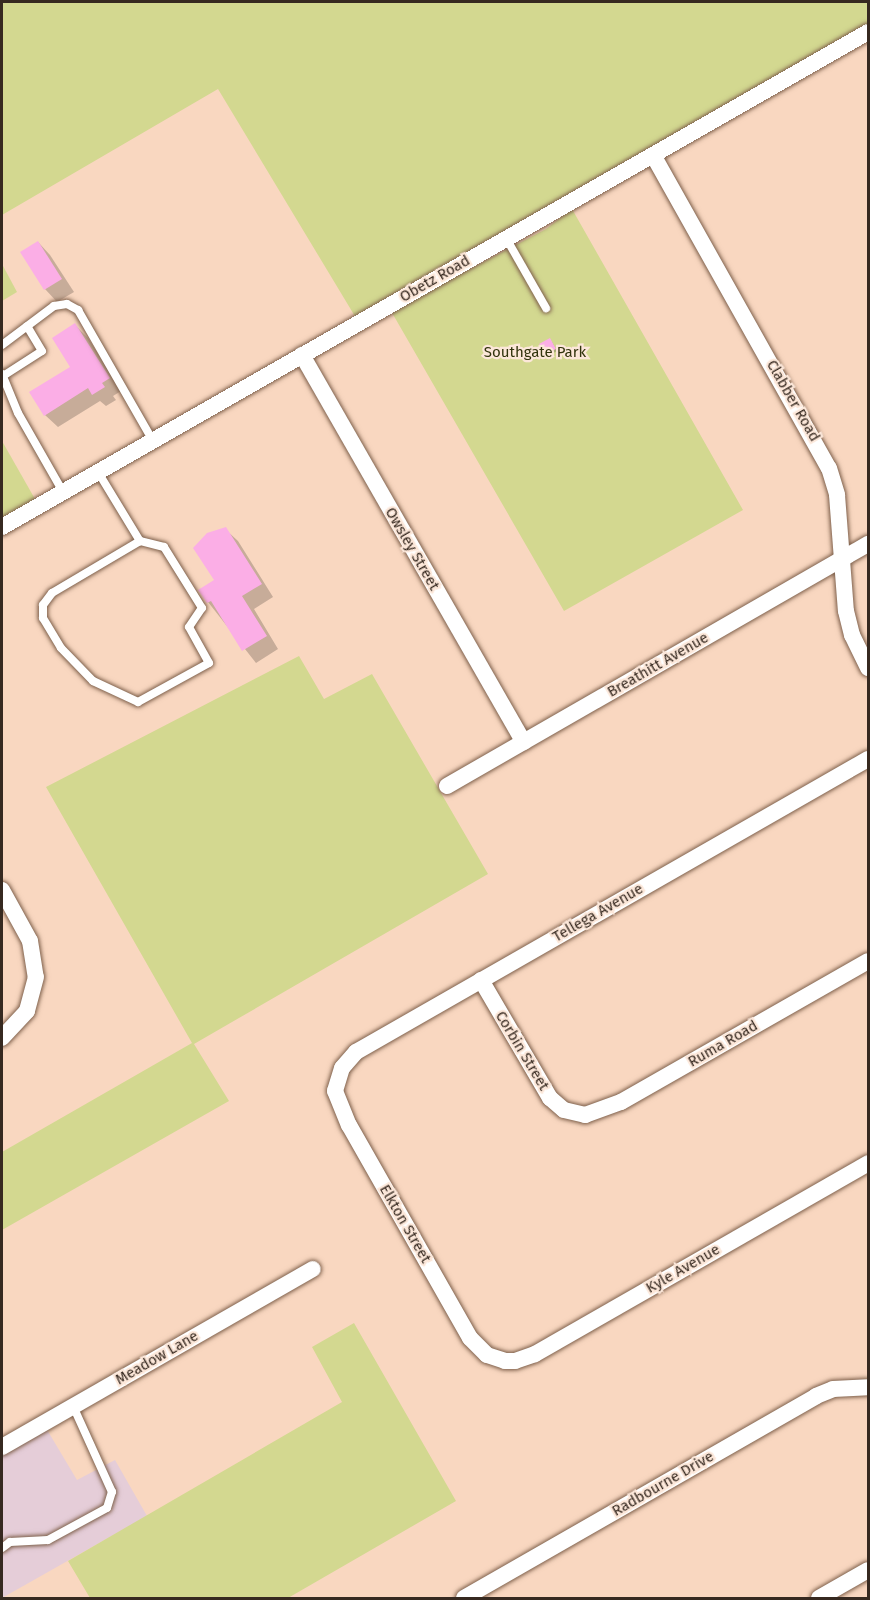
<!DOCTYPE html>
<html>
<head>
<meta charset="utf-8">
<style>
	body { margin:0 }
	#map { position:relative; width:870px; height:1600px; overflow:hidden; background:#f9d7c0; font-family:"Fira Sans",sans-serif }
	div>[style] { position:absolute }
	.industrial>* { inset:0; background:#e5cdd8 }
	.green>* { inset:0; background:#d3d890 }
	.shadow>* { inset:0; background:#0003 }
	.building>* { inset:0; background:#fbaee6 }
	.roads { filter:drop-shadow(0 0 2px #7e604b) drop-shadow(0 0 2px #7e604b) }
	.lane>* { height:8px; margin:-4px; padding:0 4px; transform-origin:4px; border-radius:4px; background:#fff }
	.street>* { height:16px; margin:-8px; padding:0 8px; transform-origin:8px; border-radius:8px; background:#fff }
	span { translate:-50% -50%; white-space:nowrap; text-align:center; line-height:1.15; -webkit-text-stroke:4.5px #fce7d9; paint-order:stroke }
	.street-label { font-size:15px; color:#362920 }
	.park-label { font-size:15px; color:#32340d }
	.frame { position:absolute; inset:0; border:3px solid #362920; pointer-events:none }
</style>
</head>
<body>
<div id="map">
	<div class="industrial">
		<i style="clip-path:polygon(46px 1428px,77px 1480px,115px 1460px,147px 1516px,2px 1598px,2px 1454px)"></i>
	</div>
	<div class="green">
		<i style="clip-path:polygon(2px 2px,868px 2px,868px 24px,356px 318px,218px 89px,2px 215px)"></i>
		<i style="clip-path:polygon(572px 209px,743px 510px,564px 611px,391px 311px,546px 229px)"></i>
		<i style="clip-path:polygon(2px 264px,17px 292px,2px 301px)"></i>
		<i style="clip-path:polygon(2px 441px,35px 499px,2px 518px)"></i>
		<i style="clip-path:polygon(299px 656px,324px 699px,372px 674px,488px 874px,194px 1044px,229px 1101px,2px 1230px,2px 1152px,192px 1043px,46px 787px)"></i>
		<i style="clip-path:polygon(354px 1323px,456px 1501px,288px 1598px,90px 1598px,68px 1561px,342px 1402px,312px 1347px)"></i>
	</div>
	<div class="shadow">
		<i style="clip-path:polygon(38px 242px,50px 255px,74px 292px,57px 302px,45px 289px)"></i>
		<i style="clip-path:polygon(75px 325px,88px 338px,121px 391px,113px 396px,116px 400px,106px 406px,100px 401px,58px 427px,45px 415px,72px 367px)"></i>
		<i style="clip-path:polygon(552px 342px,557px 351px,549px 356px,541px 344px)"></i>
		<i style="clip-path:polygon(225px 529px,238px 541px,273px 597px,254px 609px,278px 649px,256px 663px,208px 602px,216px 581px)"></i>
	</div>
	<div class="building">
		<i style="clip-path:polygon(38px 241px,62px 279px,44px 290px,20px 252px)"></i>
		<i style="clip-path:polygon(75px 323px,110px 378px,102px 383px,105px 387px,92px 395px,88px 388px,44px 416px,29px 392px,70px 367px,52px 338px)"></i>
		<i style="clip-path:polygon(550px 338px,556px 349px,545px 354px,539px 344px)"></i>
		<i style="clip-path:polygon(226px 527px,262px 584px,242px 596px,267px 636px,242px 651px,211px 601px,207px 603px,198px 590px,214px 580px,193px 548px,207px 533px)"></i>
	</div>
	<div class="roads">
		<div class="lane">
			<i style="left:506px;top:238px;width:81px;rotate:60.3deg"></i>
			<i style="left:2px;top:345px;width:65px;rotate:-36.9deg"></i>
			<i style="left:54px;top:306px;width:13px;rotate:-9deg"></i>
			<i style="left:67px;top:304px;width:13px;rotate:29deg"></i>
			<i style="left:78px;top:310px;width:151px;rotate:60.2deg"></i>
			<i style="left:2px;top:374px;width:42px;rotate:67.7deg"></i>
			<i style="left:18px;top:413px;width:91px;rotate:60.3deg"></i>
			<i style="left:3px;top:376px;width:46px;rotate:-32.7deg"></i>
			<i style="left:42px;top:351px;width:29px;rotate:-121deg"></i>
			<i style="left:98px;top:472px;width:81px;rotate:58.7deg"></i>
			<i style="left:140px;top:541px;width:102px;rotate:149.4deg"></i>
			<i style="left:52px;top:593px;width:15px;rotate:127deg"></i>
			<i style="left:43px;top:605px;width:13px;rotate:90deg"></i>
			<i style="left:43px;top:618px;width:35px;rotate:59deg"></i>
			<i style="left:61px;top:648px;width:46px;rotate:45.9deg"></i>
			<i style="left:93px;top:681px;width:50px;rotate:25deg"></i>
			<i style="left:138px;top:702px;width:81px;rotate:-28.8deg"></i>
			<i style="left:209px;top:663px;width:41px;rotate:-119.1deg"></i>
			<i style="left:189px;top:627px;width:23px;rotate:-56deg"></i>
			<i style="left:202px;top:608px;width:72px;rotate:-121.9deg"></i>
			<i style="left:164px;top:547px;width:25px;rotate:-166deg"></i>
			<i style="left:2px;top:1548px;width:10px;rotate:-37deg"></i>
			<i style="left:10px;top:1542px;width:38px;rotate:-3deg"></i>
			<i style="left:48px;top:1540px;width:67px;rotate:-28.5deg"></i>
			<i style="left:107px;top:1508px;width:17px;rotate:-73deg"></i>
			<i style="left:112px;top:1492px;width:94px;rotate:-114.4deg"></i>
		</div>
		<div class="street">
			<i style="left:653px;top:155px;width:359px;rotate:60.7deg"></i>
			<i style="left:829px;top:468px;width:28px;rotate:73deg"></i>
			<i style="left:837px;top:495px;width:116px;rotate:85.6deg"></i>
			<i style="left:846px;top:611px;width:25px;rotate:76deg"></i>
			<i style="left:852px;top:635px;width:37px;rotate:64deg"></i>
			<i style="left:302px;top:355px;width:446px;rotate:60.2deg"></i>
			<i style="left:2px;top:527px;width:997px;rotate:-29.75deg"></i>
			<i style="left:868px;top:759px;width:590px;rotate:150.22deg"></i>
			<i style="left:356px;top:1052px;width:21px;rotate:131deg"></i>
			<i style="left:342px;top:1068px;width:24px;rotate:107deg"></i>
			<i style="left:335px;top:1091px;width:37px;rotate:68deg"></i>
			<i style="left:349px;top:1125px;width:245px;rotate:60.4deg"></i>
			<i style="left:470px;top:1338px;width:24px;rotate:45deg"></i>
			<i style="left:487px;top:1355px;width:19px;rotate:18deg"></i>
			<i style="left:505px;top:1361px;width:10px"></i>
			<i style="left:515px;top:1361px;width:21px;rotate:-19deg"></i>
			<i style="left:535px;top:1354px;width:384px;rotate:-29.8deg"></i>
			<i style="left:447px;top:786px;width:486px;rotate:-29.9deg"></i>
			<i style="left:2px;top:890px;width:58px;rotate:61.2deg"></i>
			<i style="left:30px;top:941px;width:36px;rotate:81deg"></i>
			<i style="left:36px;top:977px;width:35px;rotate:105deg"></i>
			<i style="left:27px;top:1011px;width:37px;rotate:133deg"></i>
			<i style="left:481px;top:980px;width:137px;rotate:59.7deg"></i>
			<i style="left:550px;top:1098px;width:18px;rotate:41deg"></i>
			<i style="left:564px;top:1110px;width:22px;rotate:13deg"></i>
			<i style="left:585px;top:1115px;width:38px;rotate:-20deg"></i>
			<i style="left:621px;top:1102px;width:284px;rotate:-29.7deg"></i>
			<i style="left:2px;top:1447px;width:358px;rotate:-29.8deg"></i>
			<i style="left:464px;top:1598px;width:406px;rotate:-29.8deg"></i>
			<i style="left:816px;top:1396px;width:18px;rotate:-22deg"></i>
			<i style="left:833px;top:1389px;width:35px;rotate:-3deg"></i>
			<i style="left:819px;top:1598px;width:56px;rotate:-29.7deg"></i>
		</div>
	</div>
	<div class="street-label">
		<span style="left:435px;top:279px;rotate:-30deg">Obetz Road</span>
		<span style="left:793px;top:401px;rotate:60deg">Clabber Road</span>
		<span style="left:412px;top:549px;rotate:60deg">Owsley Street</span>
		<span style="left:658px;top:665px;rotate:-30deg">Breathitt Avenue</span>
		<span style="left:598px;top:913px;rotate:-30deg">Tellega Avenue</span>
		<span style="left:723px;top:1044px;rotate:-30deg">Ruma Road</span>
		<span style="left:522px;top:1051px;rotate:59deg">Corbin Street</span>
		<span style="left:405px;top:1224px;rotate:60deg">Elkton Street</span>
		<span style="left:683px;top:1269px;rotate:-30deg">Kyle Avenue</span>
		<span style="left:157px;top:1358px;rotate:-30deg">Meadow Lane</span>
		<span style="left:663px;top:1484px;rotate:-30deg">Radbourne Drive</span>
	</div>
	<div class="park-label">
		<span style="left:535px;top:353px">Southgate Park</span>
	</div>
	<div class="frame"></div>
</div>
</body>
</html>
